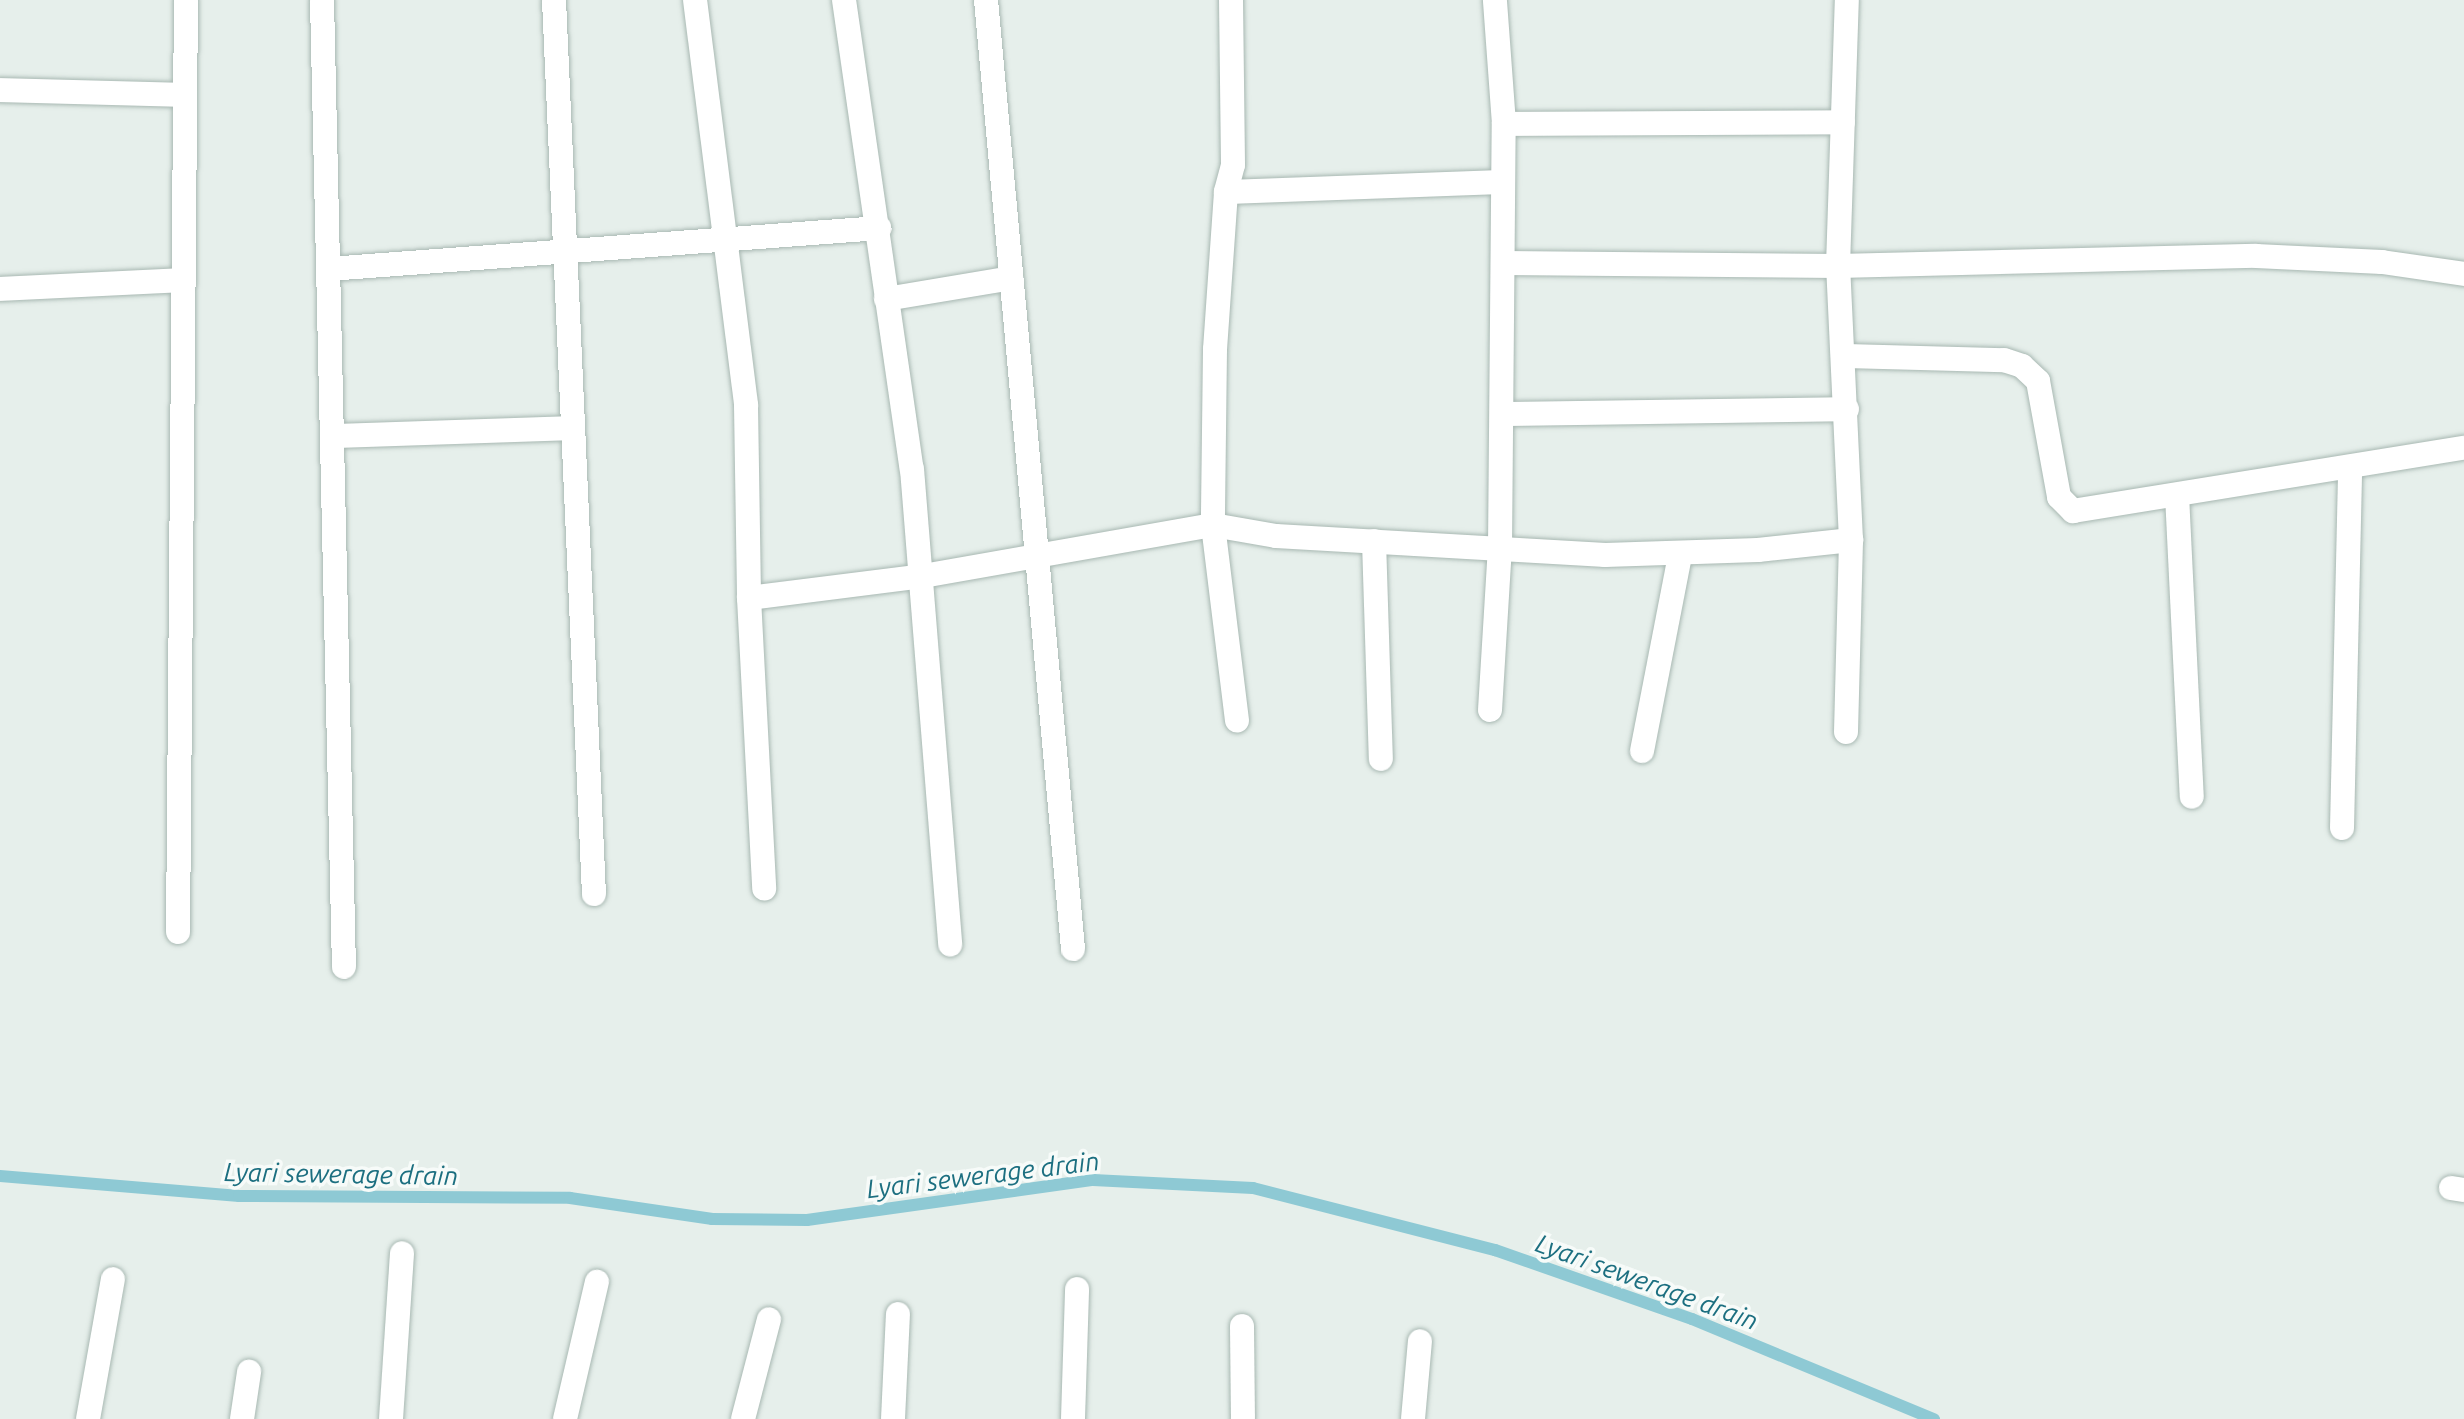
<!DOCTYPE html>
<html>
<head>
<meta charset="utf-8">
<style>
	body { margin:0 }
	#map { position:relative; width:2464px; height:1419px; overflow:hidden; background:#e6efeb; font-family:Ubuntu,sans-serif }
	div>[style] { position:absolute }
	.stream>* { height:12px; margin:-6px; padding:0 6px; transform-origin:6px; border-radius:6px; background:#8ec9d4 }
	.roads { filter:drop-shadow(0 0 2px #a8b8b2) drop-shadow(0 0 2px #a8b8b2) }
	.minor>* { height:24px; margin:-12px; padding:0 12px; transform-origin:12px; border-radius:12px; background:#fff }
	span { translate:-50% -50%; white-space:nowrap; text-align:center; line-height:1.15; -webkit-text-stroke:7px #f7fbf9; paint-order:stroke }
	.water-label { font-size:26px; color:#1c6f80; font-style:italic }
</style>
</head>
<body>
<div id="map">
	<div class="stream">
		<i style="left:0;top:1176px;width:240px;rotate:4.8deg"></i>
		<i style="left:239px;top:1196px;width:331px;rotate:0.3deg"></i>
		<i style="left:570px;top:1198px;width:144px;rotate:8.4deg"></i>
		<i style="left:712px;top:1219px;width:95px;rotate:0.6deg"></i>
		<i style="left:807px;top:1220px;width:289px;rotate:-8deg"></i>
		<i style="left:1093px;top:1180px;width:160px;rotate:2.9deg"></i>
		<i style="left:1253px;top:1188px;width:250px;rotate:14.4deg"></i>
		<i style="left:1495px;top:1250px;width:209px;rotate:19.3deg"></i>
		<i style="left:1692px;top:1319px;width:262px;rotate:22.5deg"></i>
	</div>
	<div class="roads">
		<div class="minor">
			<i style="left:322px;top:0;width:967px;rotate:88.7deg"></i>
			<i style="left:554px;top:0;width:895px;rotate:87.44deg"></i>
			<i style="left:695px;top:0;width:408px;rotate:82.8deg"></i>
			<i style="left:746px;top:405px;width:193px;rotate:89.1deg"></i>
			<i style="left:749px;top:598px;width:291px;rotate:87deg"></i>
			<i style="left:844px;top:0;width:474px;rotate:81.8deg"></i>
			<i style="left:912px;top:469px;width:477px;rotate:85.4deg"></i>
			<i style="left:986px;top:0;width:953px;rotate:84.76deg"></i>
			<i style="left:1231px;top:0;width:165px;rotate:89.3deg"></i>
			<i style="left:1233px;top:165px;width:28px;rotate:105deg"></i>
			<i style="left:1226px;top:192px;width:157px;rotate:94deg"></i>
			<i style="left:1215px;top:349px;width:176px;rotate:90.7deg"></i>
			<i style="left:1213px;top:525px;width:197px;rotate:83deg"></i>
			<i style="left:0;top:90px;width:185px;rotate:1.5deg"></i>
			<i style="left:1504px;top:124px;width:339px;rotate:-0.3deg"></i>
			<i style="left:1226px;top:192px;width:277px;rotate:-2.1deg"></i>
			<i style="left:1503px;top:263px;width:335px;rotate:0.5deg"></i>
			<i style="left:1838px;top:266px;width:418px;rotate:-1.4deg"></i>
			<i style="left:2256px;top:256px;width:126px;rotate:2.7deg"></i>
			<i style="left:2382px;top:262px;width:83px;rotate:8.3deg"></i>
			<i style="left:329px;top:269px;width:552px;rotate:-4.26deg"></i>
			<i style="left:0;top:289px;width:183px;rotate:-2.8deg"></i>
			<i style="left:886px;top:299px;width:127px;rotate:-9.5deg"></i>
			<i style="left:1846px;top:356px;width:158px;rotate:1.5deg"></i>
			<i style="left:2004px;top:360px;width:19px;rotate:18deg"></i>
			<i style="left:2022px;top:366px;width:22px;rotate:43deg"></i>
			<i style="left:2038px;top:381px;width:118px;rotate:79.7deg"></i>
			<i style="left:2059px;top:497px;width:20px;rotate:45deg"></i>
			<i style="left:2073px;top:511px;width:396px;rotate:-9.2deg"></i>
			<i style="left:1502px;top:414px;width:345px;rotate:-0.8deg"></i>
			<i style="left:333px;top:436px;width:237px;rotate:-1.9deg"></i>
			<i style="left:2177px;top:495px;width:302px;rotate:87.2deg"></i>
			<i style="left:1374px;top:541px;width:218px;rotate:88.2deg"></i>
			<i style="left:749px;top:598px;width:175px;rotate:-7.2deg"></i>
			<i style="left:923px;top:576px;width:294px;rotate:-10deg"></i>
			<i style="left:1213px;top:525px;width:64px;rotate:9.9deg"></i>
			<i style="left:1276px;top:536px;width:330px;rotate:3.3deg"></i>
			<i style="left:1605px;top:555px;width:153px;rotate:-1.9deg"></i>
			<i style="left:1758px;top:550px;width:94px;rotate:-6.1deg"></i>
			<i style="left:1490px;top:710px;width:162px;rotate:-86.5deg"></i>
			<i style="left:1500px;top:548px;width:424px;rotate:-89.5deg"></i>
			<i style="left:1504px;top:124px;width:124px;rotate:-94.2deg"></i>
			<i style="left:1846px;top:732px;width:192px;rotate:-88.5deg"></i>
			<i style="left:1851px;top:540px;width:274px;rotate:-92.7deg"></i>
			<i style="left:1838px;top:266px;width:266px;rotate:-88.1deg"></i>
			<i style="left:1642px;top:751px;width:200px;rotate:-79deg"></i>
			<i style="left:2342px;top:828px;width:361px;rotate:-88.7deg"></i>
			<i style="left:178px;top:932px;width:932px;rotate:-89.51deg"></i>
			<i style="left:2451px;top:1188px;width:13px;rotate:9deg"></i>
			<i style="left:1242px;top:1326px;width:93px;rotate:89.4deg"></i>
			<i style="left:88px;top:1419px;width:142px;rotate:-79.9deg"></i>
			<i style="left:242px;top:1419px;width:48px;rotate:-81.5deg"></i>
			<i style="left:391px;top:1419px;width:166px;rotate:-86.2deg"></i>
			<i style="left:565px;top:1419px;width:141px;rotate:-76.9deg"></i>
			<i style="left:743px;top:1419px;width:103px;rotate:-75.4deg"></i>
			<i style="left:893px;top:1419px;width:105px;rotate:-87.3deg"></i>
			<i style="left:1073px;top:1419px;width:130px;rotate:-88.2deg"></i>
			<i style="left:1413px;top:1419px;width:78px;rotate:-84.9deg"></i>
		</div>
	</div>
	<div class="water-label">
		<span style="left:341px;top:1174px;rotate:1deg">Lyari sewerage drain</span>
		<span style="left:983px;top:1175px;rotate:-7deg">Lyari sewerage drain</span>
		<span style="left:1647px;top:1282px;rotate:20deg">Lyari sewerage drain</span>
	</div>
</div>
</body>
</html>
